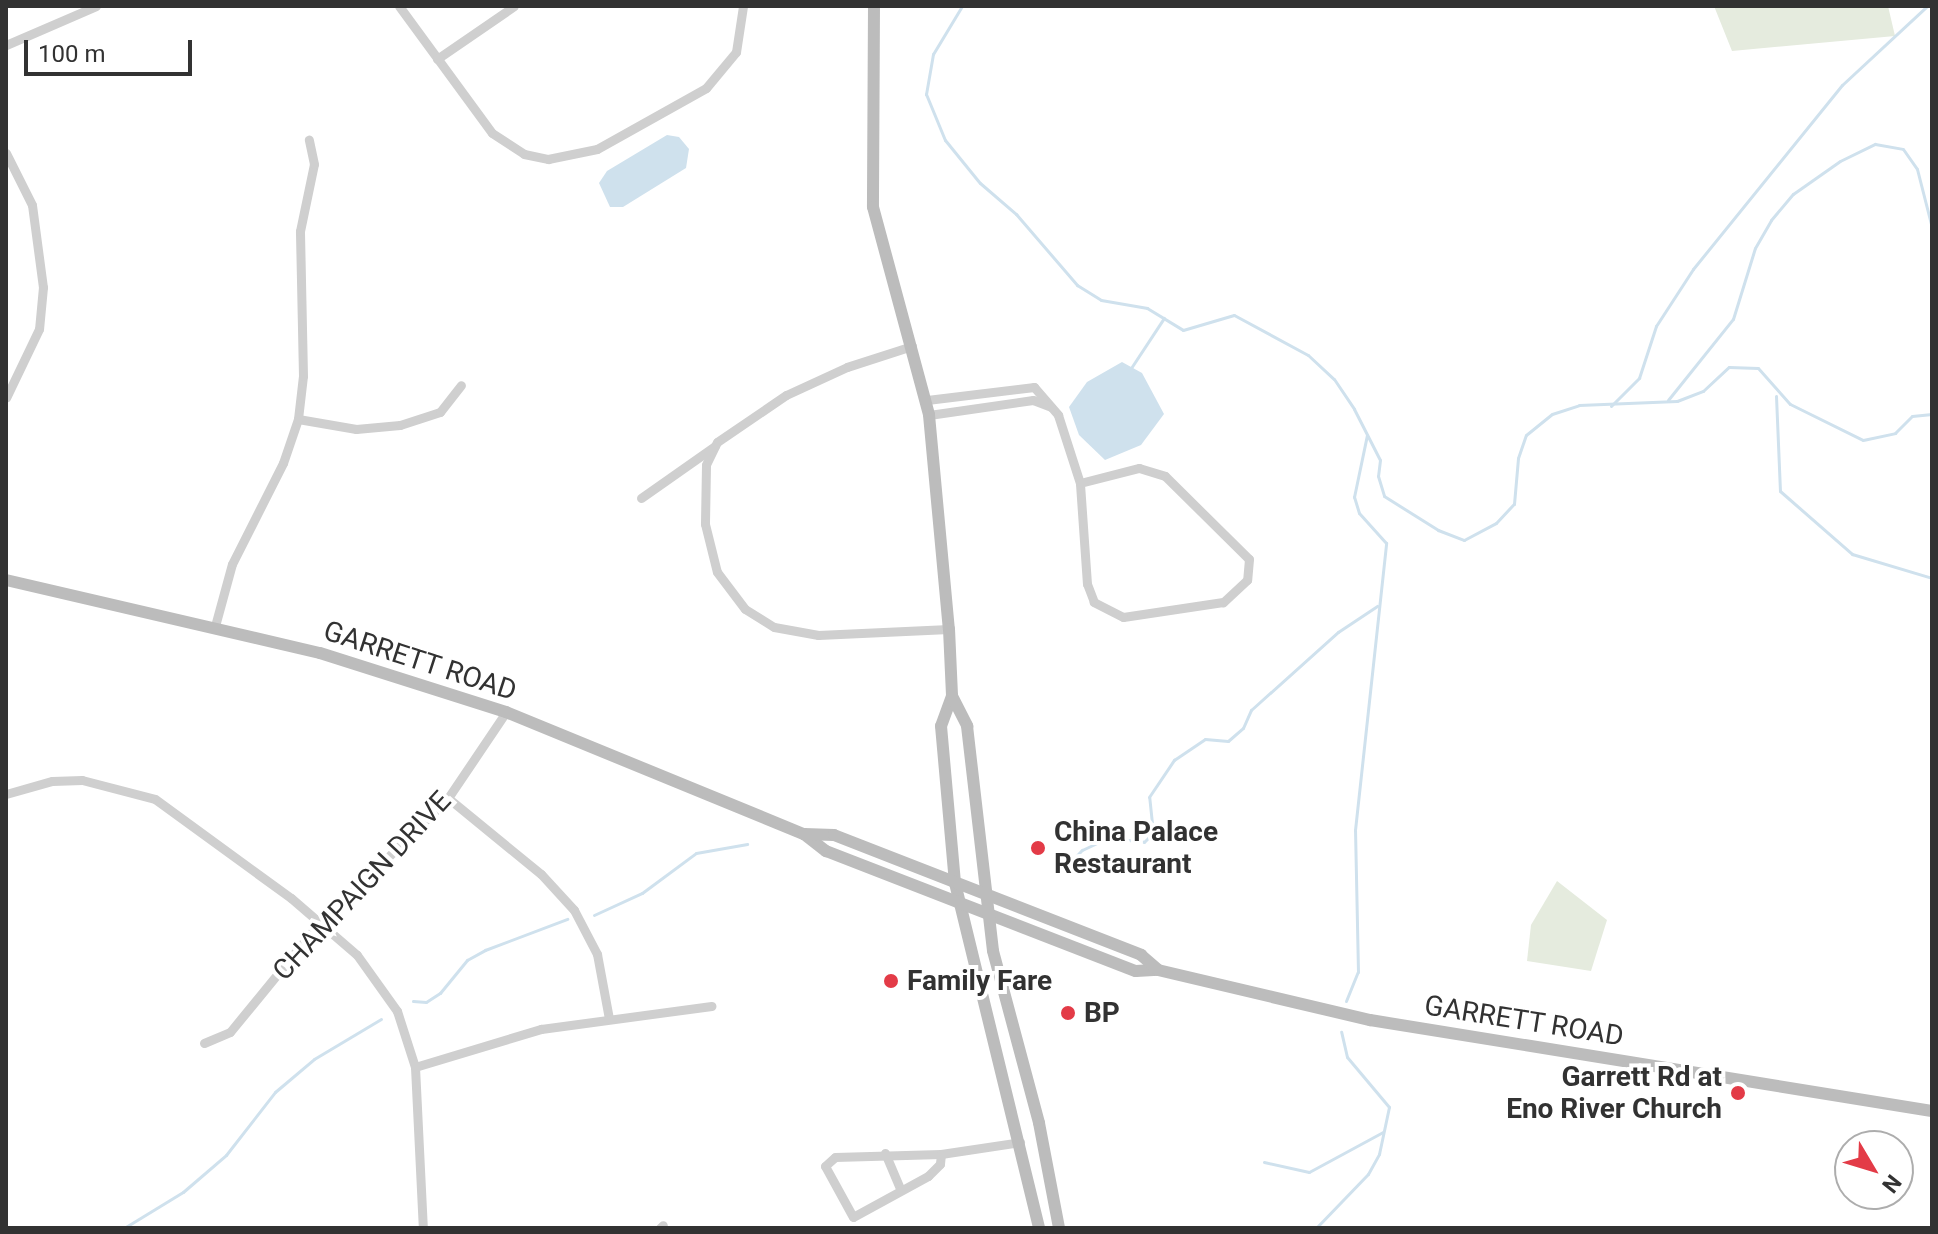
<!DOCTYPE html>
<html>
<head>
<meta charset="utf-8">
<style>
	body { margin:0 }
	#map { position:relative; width:1938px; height:1234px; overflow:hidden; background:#fff; font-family:Roboto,sans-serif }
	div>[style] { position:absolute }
	.green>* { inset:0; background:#e5ebde }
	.water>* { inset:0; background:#cfe1ed }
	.stream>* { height:3px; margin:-1.5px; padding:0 1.5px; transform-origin:1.5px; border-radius:1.5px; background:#cfe1ed }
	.street>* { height:9px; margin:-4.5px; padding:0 4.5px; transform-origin:4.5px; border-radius:4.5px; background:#cfcfcf }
	.secondary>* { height:12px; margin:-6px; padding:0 6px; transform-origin:6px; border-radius:6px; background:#bcbcbc }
	.dots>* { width:22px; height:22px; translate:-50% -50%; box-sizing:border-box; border:4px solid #fff; border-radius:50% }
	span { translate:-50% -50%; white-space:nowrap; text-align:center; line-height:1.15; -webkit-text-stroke:8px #fff; paint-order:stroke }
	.street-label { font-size:28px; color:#323232 }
	.poi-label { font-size:28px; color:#323232; font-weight:700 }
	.left { translate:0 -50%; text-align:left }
	.right { translate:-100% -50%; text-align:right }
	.frame { position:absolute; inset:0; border:8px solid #323232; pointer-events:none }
	.north { position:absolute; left:1834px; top:1130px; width:80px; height:80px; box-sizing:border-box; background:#fff; border:2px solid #adadad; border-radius:50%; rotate:128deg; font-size:22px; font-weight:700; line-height:32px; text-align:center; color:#323232 }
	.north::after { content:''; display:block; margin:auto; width:28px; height:36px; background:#e33b47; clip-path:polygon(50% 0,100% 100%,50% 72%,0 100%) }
	.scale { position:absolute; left:24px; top:40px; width:168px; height:36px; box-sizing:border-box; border:4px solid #323232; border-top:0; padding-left:10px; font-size:24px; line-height:28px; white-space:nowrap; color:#323232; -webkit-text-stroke:6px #fff; paint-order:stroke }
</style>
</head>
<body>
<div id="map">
	<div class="green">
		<i style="clip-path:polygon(1714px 6px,1888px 6px,1895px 36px,1732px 51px)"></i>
		<i style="clip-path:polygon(1557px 881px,1607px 920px,1591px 971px,1527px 961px,1531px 925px)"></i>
	</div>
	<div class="water">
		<i style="clip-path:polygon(667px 135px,679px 137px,689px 149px,686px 168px,623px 207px,610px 207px,599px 183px,607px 171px)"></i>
		<i style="clip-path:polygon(1122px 362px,1142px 373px,1164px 414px,1141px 445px,1105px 460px,1079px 435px,1069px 407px,1087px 382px)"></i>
	</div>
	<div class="stream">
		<i style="left:962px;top:6px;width:56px;rotate:121.1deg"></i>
		<i style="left:933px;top:54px;width:41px;rotate:99.9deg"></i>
		<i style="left:926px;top:94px;width:50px;rotate:67.6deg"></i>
		<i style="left:945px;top:140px;width:55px;rotate:50.9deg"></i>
		<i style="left:980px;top:183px;width:48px;rotate:40.7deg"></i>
		<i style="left:1016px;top:214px;width:94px;rotate:49.3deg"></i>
		<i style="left:1077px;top:285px;width:28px;rotate:32deg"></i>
		<i style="left:1101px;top:300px;width:47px;rotate:9.9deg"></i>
		<i style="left:1147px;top:308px;width:42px;rotate:31.4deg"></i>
		<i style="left:1183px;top:330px;width:53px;rotate:-16.4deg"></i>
		<i style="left:1234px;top:315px;width:84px;rotate:28.4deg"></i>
		<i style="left:1308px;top:355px;width:35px;rotate:43deg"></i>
		<i style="left:1334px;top:379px;width:36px;rotate:56deg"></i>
		<i style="left:1354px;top:409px;width:57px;rotate:63deg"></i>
		<i style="left:1380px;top:460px;width:16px;rotate:97deg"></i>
		<i style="left:1378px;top:476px;width:21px;rotate:73deg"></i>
		<i style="left:1384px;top:496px;width:64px;rotate:32.2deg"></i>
		<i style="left:1438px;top:530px;width:28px;rotate:21deg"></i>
		<i style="left:1464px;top:540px;width:36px;rotate:-28deg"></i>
		<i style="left:1496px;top:523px;width:26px;rotate:-47deg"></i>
		<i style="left:1514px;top:504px;width:46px;rotate:-85deg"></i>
		<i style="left:1518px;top:458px;width:24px;rotate:-71deg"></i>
		<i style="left:1526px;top:435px;width:33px;rotate:-39deg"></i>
		<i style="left:1552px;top:414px;width:28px;rotate:-18deg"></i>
		<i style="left:1579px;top:405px;width:98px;rotate:-2.3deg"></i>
		<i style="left:1677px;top:401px;width:28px;rotate:-21deg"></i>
		<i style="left:1703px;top:391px;width:35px;rotate:-43deg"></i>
		<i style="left:1729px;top:367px;width:29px;rotate:2deg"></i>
		<i style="left:1758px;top:368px;width:48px;rotate:48.4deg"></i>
		<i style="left:1790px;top:404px;width:81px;rotate:26.3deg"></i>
		<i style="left:1863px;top:440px;width:33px;rotate:-12deg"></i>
		<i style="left:1895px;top:433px;width:24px;rotate:-45deg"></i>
		<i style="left:1912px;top:416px;width:20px;rotate:-6deg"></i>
		<i style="left:1131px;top:368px;width:60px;rotate:-56.6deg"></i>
		<i style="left:1776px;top:396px;width:95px;rotate:87.6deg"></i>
		<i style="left:1780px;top:491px;width:96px;rotate:41.2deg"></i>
		<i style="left:1852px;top:554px;width:84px;rotate:16.7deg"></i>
		<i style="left:1668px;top:400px;width:104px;rotate:-51.3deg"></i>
		<i style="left:1733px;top:319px;width:74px;rotate:-72.8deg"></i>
		<i style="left:1755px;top:248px;width:32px;rotate:-60deg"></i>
		<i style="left:1771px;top:220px;width:34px;rotate:-50deg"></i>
		<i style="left:1793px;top:194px;width:57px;rotate:-35.1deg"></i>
		<i style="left:1840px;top:161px;width:39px;rotate:-26deg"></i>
		<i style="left:1875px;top:144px;width:28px;rotate:10deg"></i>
		<i style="left:1903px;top:149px;width:24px;rotate:55deg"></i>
		<i style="left:1917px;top:169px;width:61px;rotate:75.7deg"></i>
		<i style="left:1611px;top:406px;width:40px;rotate:-45deg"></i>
		<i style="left:1639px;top:378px;width:55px;rotate:-71.9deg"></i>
		<i style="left:1656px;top:326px;width:68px;rotate:-57deg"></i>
		<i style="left:1693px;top:269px;width:237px;rotate:-51deg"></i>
		<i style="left:1842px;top:85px;width:116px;rotate:-42.9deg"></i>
		<i style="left:1065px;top:868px;width:25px;rotate:-47deg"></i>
		<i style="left:1082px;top:850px;width:29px;rotate:-25deg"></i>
		<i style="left:1108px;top:838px;width:36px;rotate:6deg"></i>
		<i style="left:1144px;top:842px;width:13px;rotate:-45deg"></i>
		<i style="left:1153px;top:833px;width:36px;rotate:-96deg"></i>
		<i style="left:1149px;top:797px;width:45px;rotate:-56deg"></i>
		<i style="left:1174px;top:760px;width:37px;rotate:-34deg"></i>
		<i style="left:1205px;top:739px;width:23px;rotate:5deg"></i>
		<i style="left:1228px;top:741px;width:20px;rotate:-41deg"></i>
		<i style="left:1243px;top:728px;width:20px;rotate:-66deg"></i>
		<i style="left:1251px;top:710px;width:117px;rotate:-41.9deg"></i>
		<i style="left:1338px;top:632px;width:47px;rotate:-33.7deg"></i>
		<i style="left:594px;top:915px;width:53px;rotate:-24.6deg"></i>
		<i style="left:642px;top:893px;width:67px;rotate:-36.5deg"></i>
		<i style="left:696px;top:853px;width:52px;rotate:-10deg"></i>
		<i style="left:413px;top:1001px;width:13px;rotate:4deg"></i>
		<i style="left:426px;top:1002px;width:17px;rotate:-33deg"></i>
		<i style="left:440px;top:993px;width:43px;rotate:-50.7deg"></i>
		<i style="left:467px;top:960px;width:21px;rotate:-29deg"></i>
		<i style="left:485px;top:950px;width:88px;rotate:-20.7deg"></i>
		<i style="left:1346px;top:1001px;width:31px;rotate:-68deg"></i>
		<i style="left:1358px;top:972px;width:142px;rotate:-91.2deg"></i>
		<i style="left:1355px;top:830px;width:289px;rotate:-83.8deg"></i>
		<i style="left:1386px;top:543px;width:40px;rotate:-132deg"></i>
		<i style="left:1359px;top:513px;width:17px;rotate:-107deg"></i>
		<i style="left:1354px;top:497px;width:63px;rotate:-78.2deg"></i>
		<i style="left:1264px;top:1162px;width:46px;rotate:12.5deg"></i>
		<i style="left:1309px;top:1172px;width:84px;rotate:-28.4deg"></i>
		<i style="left:124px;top:1228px;width:69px;rotate:-31.4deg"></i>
		<i style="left:183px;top:1192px;width:57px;rotate:-40.7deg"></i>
		<i style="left:226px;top:1155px;width:80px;rotate:-52.1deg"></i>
		<i style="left:275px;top:1092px;width:51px;rotate:-40.2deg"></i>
		<i style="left:314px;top:1059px;width:78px;rotate:-30.8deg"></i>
		<i style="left:1316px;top:1228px;width:75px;rotate:-46.1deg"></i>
		<i style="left:1368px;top:1174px;width:23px;rotate:-61deg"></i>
		<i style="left:1379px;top:1154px;width:48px;rotate:-78deg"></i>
		<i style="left:1389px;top:1107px;width:65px;rotate:-130deg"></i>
		<i style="left:1347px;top:1057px;width:26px;rotate:-103deg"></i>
	</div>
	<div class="street">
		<i style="left:399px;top:6px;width:157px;rotate:53.8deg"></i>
		<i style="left:492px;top:133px;width:38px;rotate:33deg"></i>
		<i style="left:524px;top:154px;width:25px;rotate:12deg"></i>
		<i style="left:548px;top:159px;width:50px;rotate:-11.5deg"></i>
		<i style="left:597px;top:149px;width:125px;rotate:-29.2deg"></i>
		<i style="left:706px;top:88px;width:47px;rotate:-50.2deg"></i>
		<i style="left:736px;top:52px;width:47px;rotate:-81.3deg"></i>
		<i style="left:6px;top:45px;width:98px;rotate:-23.4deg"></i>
		<i style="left:437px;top:59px;width:93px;rotate:-34.5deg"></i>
		<i style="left:6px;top:153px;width:58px;rotate:63.4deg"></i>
		<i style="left:32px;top:205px;width:83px;rotate:82.4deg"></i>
		<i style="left:43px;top:287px;width:42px;rotate:95.4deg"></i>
		<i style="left:39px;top:329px;width:76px;rotate:115.6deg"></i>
		<i style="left:912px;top:346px;width:68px;rotate:162.1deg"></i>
		<i style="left:847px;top:367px;width:67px;rotate:155.3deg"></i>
		<i style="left:786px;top:395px;width:83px;rotate:145.7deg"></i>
		<i style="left:717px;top:442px;width:25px;rotate:116deg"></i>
		<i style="left:706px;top:465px;width:59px;rotate:91deg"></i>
		<i style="left:705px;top:524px;width:49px;rotate:76deg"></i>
		<i style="left:717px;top:572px;width:46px;rotate:52.9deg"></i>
		<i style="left:745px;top:609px;width:34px;rotate:32deg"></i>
		<i style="left:774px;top:627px;width:45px;rotate:10.3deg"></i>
		<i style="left:818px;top:635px;width:131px;rotate:-2.6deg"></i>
		<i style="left:927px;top:400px;width:108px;rotate:-6.9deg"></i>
		<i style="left:1034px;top:387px;width:37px;rotate:49deg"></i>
		<i style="left:1058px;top:415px;width:71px;rotate:72.1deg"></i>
		<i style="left:929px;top:415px;width:105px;rotate:-8.2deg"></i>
		<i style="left:1033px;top:400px;width:19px;rotate:21deg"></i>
		<i style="left:298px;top:419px;width:59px;rotate:9.8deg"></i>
		<i style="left:356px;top:429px;width:44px;rotate:-5.2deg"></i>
		<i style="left:400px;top:425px;width:42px;rotate:-18deg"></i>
		<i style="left:440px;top:412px;width:34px;rotate:-52deg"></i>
		<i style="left:1139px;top:468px;width:27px;rotate:17deg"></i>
		<i style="left:1165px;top:476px;width:118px;rotate:44.7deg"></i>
		<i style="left:1249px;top:559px;width:21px;rotate:95deg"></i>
		<i style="left:1247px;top:580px;width:33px;rotate:137deg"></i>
		<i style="left:1223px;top:602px;width:101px;rotate:171.5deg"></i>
		<i style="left:1123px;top:617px;width:33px;rotate:-153deg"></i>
		<i style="left:1094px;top:602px;width:19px;rotate:-111deg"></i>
		<i style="left:1087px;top:584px;width:101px;rotate:-94deg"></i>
		<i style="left:1080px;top:483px;width:61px;rotate:-14.3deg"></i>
		<i style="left:641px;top:498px;width:90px;rotate:-35.1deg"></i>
		<i style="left:215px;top:626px;width:64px;rotate:-74.7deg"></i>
		<i style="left:232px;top:564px;width:113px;rotate:-63.2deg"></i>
		<i style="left:283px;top:463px;width:46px;rotate:-71.2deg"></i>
		<i style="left:298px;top:419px;width:43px;rotate:-83.4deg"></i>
		<i style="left:303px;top:376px;width:145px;rotate:-91.2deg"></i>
		<i style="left:300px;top:231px;width:68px;rotate:-78.2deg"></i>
		<i style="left:314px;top:164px;width:25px;rotate:-102deg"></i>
		<i style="left:6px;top:794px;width:48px;rotate:-15.8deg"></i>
		<i style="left:52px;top:781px;width:30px;rotate:-2deg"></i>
		<i style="left:82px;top:780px;width:75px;rotate:14.6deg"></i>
		<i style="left:155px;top:799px;width:168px;rotate:36.1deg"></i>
		<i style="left:291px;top:898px;width:87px;rotate:40.8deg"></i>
		<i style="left:357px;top:955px;width:69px;rotate:54.5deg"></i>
		<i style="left:397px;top:1011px;width:59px;rotate:72.2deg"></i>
		<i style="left:415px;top:1067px;width:161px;rotate:87.2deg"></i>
		<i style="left:448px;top:798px;width:120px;rotate:39.3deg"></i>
		<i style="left:541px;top:874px;width:49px;rotate:47.5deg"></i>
		<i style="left:574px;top:910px;width:50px;rotate:62.4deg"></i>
		<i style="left:597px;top:954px;width:66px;rotate:79.5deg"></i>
		<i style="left:204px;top:1043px;width:28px;rotate:-23deg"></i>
		<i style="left:230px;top:1032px;width:128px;rotate:-50.7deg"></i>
		<i style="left:311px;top:933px;width:192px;rotate:-44.6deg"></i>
		<i style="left:448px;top:798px;width:104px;rotate:-56deg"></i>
		<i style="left:415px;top:1067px;width:132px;rotate:-16.8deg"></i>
		<i style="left:541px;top:1029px;width:172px;rotate:-7.7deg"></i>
		<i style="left:885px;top:1153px;width:39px;rotate:67deg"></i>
		<i style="left:941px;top:1154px;width:10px;rotate:96deg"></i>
		<i style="left:940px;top:1164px;width:17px;rotate:135deg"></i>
		<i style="left:928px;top:1176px;width:85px;rotate:151.3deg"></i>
		<i style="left:853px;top:1217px;width:58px;rotate:-118.8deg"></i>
		<i style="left:825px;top:1166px;width:13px;rotate:-42deg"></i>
		<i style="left:835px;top:1157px;width:106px;rotate:-1.6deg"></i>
		<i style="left:941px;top:1154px;width:80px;rotate:-8.6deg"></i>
		<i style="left:660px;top:1228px;width:4px;rotate:-45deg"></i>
	</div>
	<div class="secondary">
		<i style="left:874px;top:6px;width:201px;rotate:90.3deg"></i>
		<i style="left:873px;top:207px;width:215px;rotate:74.9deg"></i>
		<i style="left:929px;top:415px;width:215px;rotate:84.7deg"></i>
		<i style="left:949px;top:629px;width:67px;rotate:87.4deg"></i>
		<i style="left:952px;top:696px;width:32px;rotate:110deg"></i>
		<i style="left:941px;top:726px;width:158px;rotate:84.9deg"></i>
		<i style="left:955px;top:883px;width:355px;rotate:76.3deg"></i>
		<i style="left:6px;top:580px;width:322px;rotate:13.1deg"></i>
		<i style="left:320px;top:653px;width:195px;rotate:17.6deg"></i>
		<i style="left:506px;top:712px;width:322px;rotate:22.3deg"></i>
		<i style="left:804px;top:834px;width:28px;rotate:38deg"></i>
		<i style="left:826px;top:851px;width:332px;rotate:21.2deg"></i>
		<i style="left:1136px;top:971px;width:22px;rotate:-3deg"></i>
		<i style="left:1158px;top:970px;width:218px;rotate:13.3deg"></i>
		<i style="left:1370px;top:1020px;width:569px;rotate:9.2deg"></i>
		<i style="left:952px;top:696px;width:34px;rotate:63deg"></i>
		<i style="left:967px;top:726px;width:226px;rotate:83.4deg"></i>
		<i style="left:993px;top:951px;width:178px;rotate:75deg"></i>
		<i style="left:1039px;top:1123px;width:107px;rotate:79.2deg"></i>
		<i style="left:804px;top:834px;width:30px;rotate:2deg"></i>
		<i style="left:834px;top:835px;width:330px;rotate:21.3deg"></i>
		<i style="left:1141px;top:955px;width:23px;rotate:41deg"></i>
	</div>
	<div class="dots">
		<i style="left:1038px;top:848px;background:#e33b47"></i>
		<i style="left:891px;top:981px;background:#e33b47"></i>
		<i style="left:1068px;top:1013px;background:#e33b47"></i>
		<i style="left:1738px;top:1093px;background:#e33b47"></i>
	</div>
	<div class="street-label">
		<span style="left:420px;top:661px;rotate:18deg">GARRETT ROAD</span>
		<span style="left:362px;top:886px;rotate:-47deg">CHAMPAIGN DRIVE</span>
		<span style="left:1524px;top:1021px;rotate:9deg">GARRETT ROAD</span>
	</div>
	<div class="poi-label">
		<span class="left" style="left:1054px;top:848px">China Palace<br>Restaurant</span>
		<span class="left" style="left:907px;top:981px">Family Fare</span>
		<span class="left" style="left:1084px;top:1013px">BP</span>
		<span class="right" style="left:1722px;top:1093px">Garrett Rd at<br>Eno River Church</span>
	</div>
	<div class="frame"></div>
	<div class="north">N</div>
	<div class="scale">100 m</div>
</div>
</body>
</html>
